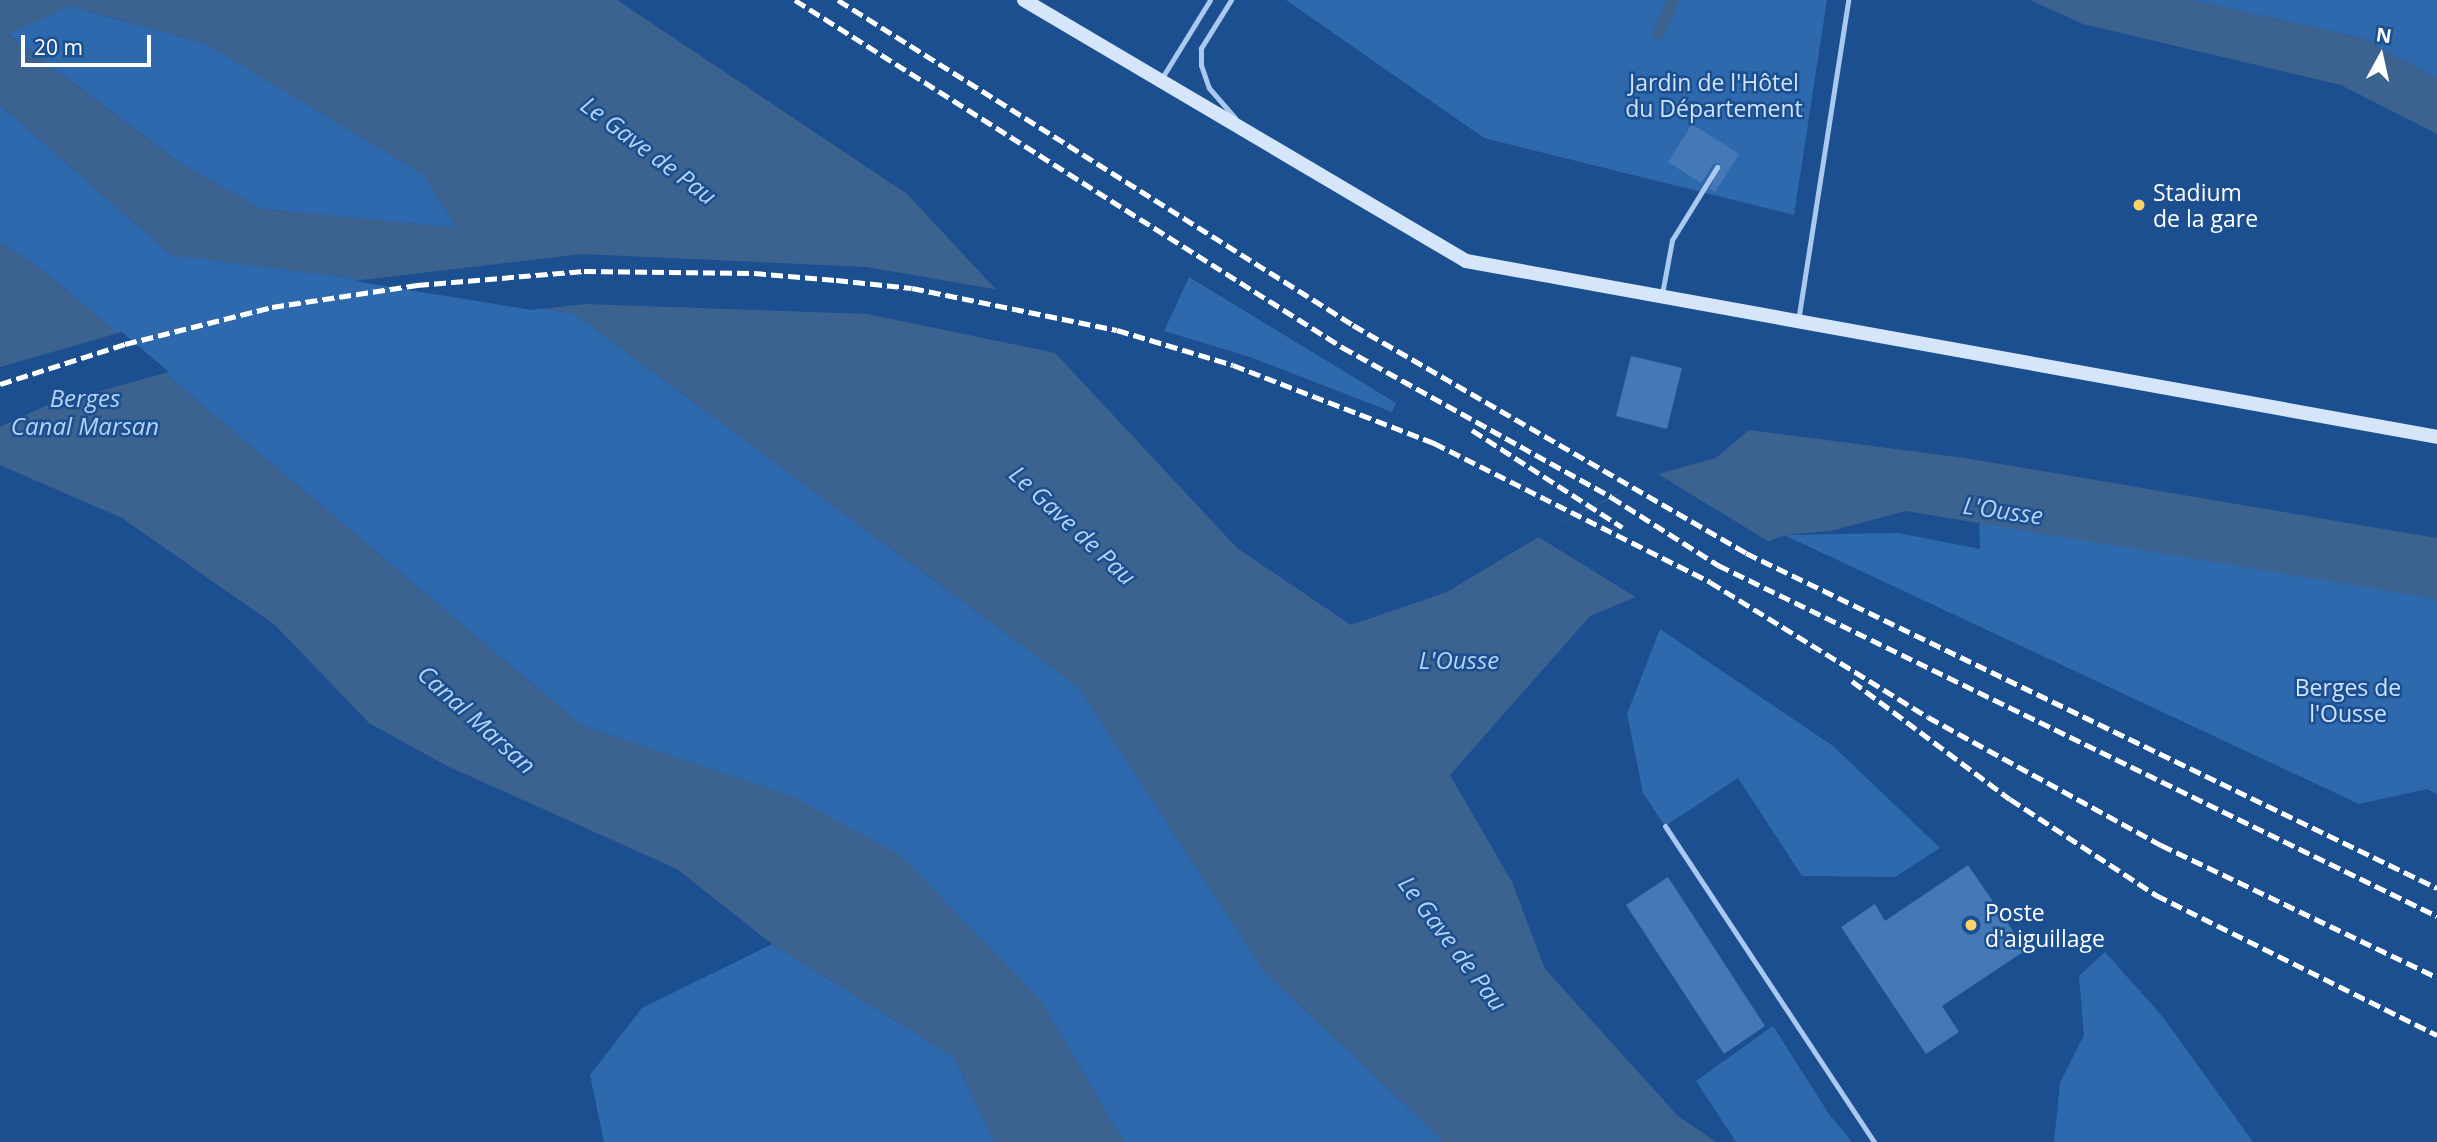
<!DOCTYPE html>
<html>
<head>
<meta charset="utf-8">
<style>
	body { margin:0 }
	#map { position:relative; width:2437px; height:1142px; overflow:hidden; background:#1b4f8f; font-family:"Open Sans",sans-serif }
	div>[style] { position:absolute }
	.green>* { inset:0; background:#2e69ad }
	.water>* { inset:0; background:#3c6290 }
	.pier>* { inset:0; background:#1b4f8f }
	.stream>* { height:12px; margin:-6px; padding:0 6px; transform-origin:6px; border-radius:6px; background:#3c6290 }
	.building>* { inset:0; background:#4478b7 }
	.service>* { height:5px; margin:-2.5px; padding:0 2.5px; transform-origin:2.5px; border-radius:2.5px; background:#a9c9ee }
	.secondary>* { height:14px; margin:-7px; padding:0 7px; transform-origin:7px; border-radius:7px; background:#d6e6fa }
	.rail>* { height:5px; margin-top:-2.5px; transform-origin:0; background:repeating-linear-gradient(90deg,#fff 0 12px,transparent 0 17px) }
	.dots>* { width:19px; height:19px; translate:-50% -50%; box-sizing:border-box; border:4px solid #1b4f8f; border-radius:50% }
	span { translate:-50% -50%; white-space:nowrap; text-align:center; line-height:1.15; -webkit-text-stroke:5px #1b4f8f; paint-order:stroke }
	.park-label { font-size:23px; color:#cfe3fa }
	.poi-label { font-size:23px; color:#fff }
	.left { translate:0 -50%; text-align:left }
	.water-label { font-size:24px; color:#b5d3f5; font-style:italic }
	.north { position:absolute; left:2346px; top:21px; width:70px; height:70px; -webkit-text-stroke:5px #1b4f8f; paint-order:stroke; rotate:8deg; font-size:19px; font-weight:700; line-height:28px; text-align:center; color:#fff }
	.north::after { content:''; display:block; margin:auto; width:24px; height:32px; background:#fff; clip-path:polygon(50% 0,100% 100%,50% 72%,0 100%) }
	.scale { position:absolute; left:21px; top:35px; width:130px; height:32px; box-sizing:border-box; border:4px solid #fff; border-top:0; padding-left:9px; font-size:21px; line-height:24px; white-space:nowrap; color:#fff; -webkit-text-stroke:5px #1b4f8f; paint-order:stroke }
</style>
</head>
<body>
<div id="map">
	<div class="green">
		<i style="clip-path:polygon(1286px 0,1827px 0,1794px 215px,1484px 138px)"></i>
		<i style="clip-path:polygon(2192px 0,2437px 0,2437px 78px,2362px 38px)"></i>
		<i style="clip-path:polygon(70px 6px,206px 44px,424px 175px,457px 228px,262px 209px,178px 162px,7px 33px)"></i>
		<i style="clip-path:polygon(0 105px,171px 255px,384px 282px,575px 314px,1079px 688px,1263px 970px,1444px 1142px,1124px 1142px,1041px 1001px,794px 797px,581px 725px,45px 272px,0 242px)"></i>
		<i style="clip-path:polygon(1189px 277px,1396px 403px,1392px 412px,1250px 357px,1164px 331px)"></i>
		<i style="clip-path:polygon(1979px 519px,2437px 599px,2437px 794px,2427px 789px,2359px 804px,1784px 535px,1898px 533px,1980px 549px)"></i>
		<i style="clip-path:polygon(1660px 629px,1833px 746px,1940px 848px,1895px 877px,1802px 876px,1738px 778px,1665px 826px,1643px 793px,1627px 714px)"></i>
		<i style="clip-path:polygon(772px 944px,954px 1057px,994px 1142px,604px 1142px,590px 1075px,642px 1008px)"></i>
		<i style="clip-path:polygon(2105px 952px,2163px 1017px,2253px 1142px,2054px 1142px,2060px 1083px,2084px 1035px,2079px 976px)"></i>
		<i style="clip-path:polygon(1773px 1026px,1829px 1114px,1852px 1142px,1736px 1142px,1696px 1081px)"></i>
	</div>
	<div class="water">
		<i style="clip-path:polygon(evenodd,0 0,617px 0,907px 194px,1237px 548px,1351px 625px,1447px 592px,1577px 514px,1658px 474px,1716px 458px,1749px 430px,1965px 458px,2437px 538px,2437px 599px,1906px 511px,1830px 531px,1784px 535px,1590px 616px,1450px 775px,1512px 882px,1545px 969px,1678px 1116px,1716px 1142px,1444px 1142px,1263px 970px,1079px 688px,575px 314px,384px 282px,171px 255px,0 105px,0 0,71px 6px,206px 44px,424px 175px,457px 228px,262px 209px,178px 162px,8px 34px,71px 6px)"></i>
		<i style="clip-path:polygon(2030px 0,2192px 0,2362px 38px,2437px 78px,2437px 134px,2341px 85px,2083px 24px)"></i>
		<i style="clip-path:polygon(0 242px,45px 272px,581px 725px,794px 797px,900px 855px,1041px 1001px,1124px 1142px,994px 1142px,954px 1057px,772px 944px,677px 869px,447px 766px,369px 723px,275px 625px,122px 518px,0 465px)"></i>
	</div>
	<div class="pier">
		<i style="clip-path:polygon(582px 254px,867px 267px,999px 290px,1056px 353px,867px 314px,585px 304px,531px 310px,354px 281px)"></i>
		<i style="clip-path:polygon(122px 332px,169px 372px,45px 406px,0 427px,0 367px)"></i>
		<i style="clip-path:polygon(1658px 474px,1771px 543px,1637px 598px,1537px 536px)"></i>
	</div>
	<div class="stream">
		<i style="left:1658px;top:34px;width:37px;rotate:-66deg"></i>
	</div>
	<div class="building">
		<i style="clip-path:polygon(1692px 124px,1739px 154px,1715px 192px,1710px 189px,1720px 163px,1713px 164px,1701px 183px,1668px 162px)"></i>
		<i style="clip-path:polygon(1631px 356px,1682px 368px,1667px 429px,1616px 416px)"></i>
		<i style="clip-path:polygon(1968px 865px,2026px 950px,1942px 1006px,1959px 1032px,1926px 1054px,1841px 927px,1875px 904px,1885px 921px)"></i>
		<i style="clip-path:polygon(1668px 877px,1765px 1026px,1724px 1054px,1626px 905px)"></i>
	</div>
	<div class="service">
		<i style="left:1231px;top:0;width:57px;rotate:122deg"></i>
		<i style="left:1201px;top:48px;width:17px;rotate:90deg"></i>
		<i style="left:1201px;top:65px;width:24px;rotate:71deg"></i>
		<i style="left:1209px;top:88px;width:40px;rotate:49deg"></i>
		<i style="left:1160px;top:81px;width:95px;rotate:-58.3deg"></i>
		<i style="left:1662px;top:294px;width:55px;rotate:-79.5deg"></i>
		<i style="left:1672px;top:240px;width:86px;rotate:-58.3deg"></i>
		<i style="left:1798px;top:321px;width:325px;rotate:-81.1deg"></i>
		<i style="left:1665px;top:826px;width:379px;rotate:56.5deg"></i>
	</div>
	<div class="secondary">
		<i style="left:1024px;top:0;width:513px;rotate:30.56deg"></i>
		<i style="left:1466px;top:261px;width:987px;rotate:10.27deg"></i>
	</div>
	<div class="rail">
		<i style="left:795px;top:0;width:648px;rotate:32.39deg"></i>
		<i style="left:1342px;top:347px;width:308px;rotate:29.1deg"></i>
		<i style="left:1611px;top:497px;width:127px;rotate:32.4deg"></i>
		<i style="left:1718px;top:565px;width:800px;rotate:26.02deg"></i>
		<i style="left:838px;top:0;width:609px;rotate:32.25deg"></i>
		<i style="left:1353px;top:325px;width:454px;rotate:30.1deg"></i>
		<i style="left:1746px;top:553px;width:768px;rotate:25.86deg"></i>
		<i style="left:0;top:384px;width:131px;rotate:-17.7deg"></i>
		<i style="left:125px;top:344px;width:152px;rotate:-14.1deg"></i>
		<i style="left:272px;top:307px;width:147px;rotate:-8.6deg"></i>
		<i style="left:417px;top:285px;width:168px;rotate:-4.8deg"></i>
		<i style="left:584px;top:271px;width:170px;rotate:0.7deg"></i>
		<i style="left:754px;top:273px;width:82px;rotate:4.9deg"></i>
		<i style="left:836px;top:280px;width:76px;rotate:6deg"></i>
		<i style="left:912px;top:288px;width:209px;rotate:11.6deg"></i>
		<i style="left:1117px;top:330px;width:121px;rotate:16.8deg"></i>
		<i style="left:1233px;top:365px;width:216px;rotate:21.2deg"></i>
		<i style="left:1434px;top:443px;width:309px;rotate:26.7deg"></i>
		<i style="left:1710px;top:582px;width:256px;rotate:31.8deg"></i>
		<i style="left:1928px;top:717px;width:266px;rotate:28.8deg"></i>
		<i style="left:2161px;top:845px;width:306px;rotate:25.6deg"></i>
		<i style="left:1472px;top:430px;width:179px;rotate:32.9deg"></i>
		<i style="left:1852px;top:681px;width:197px;rotate:36.8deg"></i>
		<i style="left:2010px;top:799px;width:175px;rotate:33.3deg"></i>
		<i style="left:2156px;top:895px;width:314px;rotate:26.5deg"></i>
	</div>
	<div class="dots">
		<i style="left:2139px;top:205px;background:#ffd166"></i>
		<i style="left:1971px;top:925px;background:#ffd166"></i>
	</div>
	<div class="park-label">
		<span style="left:1714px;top:95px">Jardin de l'Hôtel<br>du Département</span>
		<span style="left:2348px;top:700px">Berges de<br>l'Ousse</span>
	</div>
	<div class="poi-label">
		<span class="left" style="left:2153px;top:205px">Stadium<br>de la gare</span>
		<span class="left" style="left:1985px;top:925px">Poste<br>d'aiguillage</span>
	</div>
	<div class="water-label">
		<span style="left:649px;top:150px;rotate:37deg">Le Gave de Pau</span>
		<span style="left:85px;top:412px">Berges<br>Canal Marsan</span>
		<span style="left:2003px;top:510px;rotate:8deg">L'Ousse</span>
		<span style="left:1073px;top:525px;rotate:43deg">Le Gave de Pau</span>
		<span style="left:1459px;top:660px">L'Ousse</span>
		<span style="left:477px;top:719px;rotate:42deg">Canal Marsan</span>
		<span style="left:1453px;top:943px;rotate:53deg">Le Gave de Pau</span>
	</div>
	<div class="north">N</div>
	<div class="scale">20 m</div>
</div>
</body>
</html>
